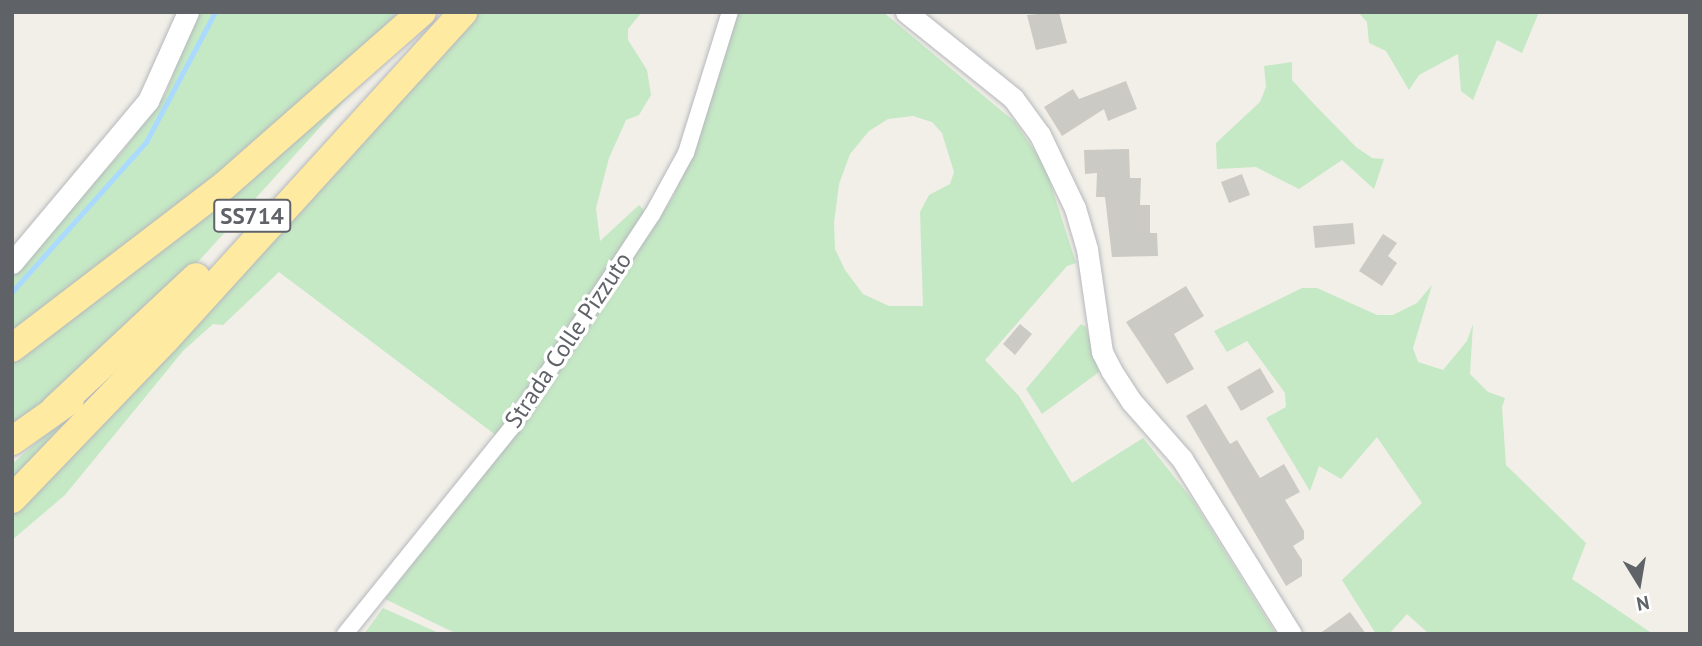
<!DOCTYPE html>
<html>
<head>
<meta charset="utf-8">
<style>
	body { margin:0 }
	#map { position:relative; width:1702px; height:646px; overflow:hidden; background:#f1efe8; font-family:"PT Sans",sans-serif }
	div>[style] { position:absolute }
	.green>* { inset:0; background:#c5e8c5 }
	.stream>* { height:4.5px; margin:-2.25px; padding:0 2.25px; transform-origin:2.25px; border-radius:2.25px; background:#aadaff }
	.building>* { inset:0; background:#cccac5 }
	.roads { filter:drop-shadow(0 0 2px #b5b8bc) drop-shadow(0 0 2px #b5b8bc) }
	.minor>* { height:16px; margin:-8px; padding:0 8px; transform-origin:8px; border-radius:8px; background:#fff }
	.tertiary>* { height:21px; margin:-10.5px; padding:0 10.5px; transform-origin:10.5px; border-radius:10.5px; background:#fff }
	.trunk>* { height:28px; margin:-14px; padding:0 14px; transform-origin:14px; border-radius:14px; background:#feeaa1 }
	span { translate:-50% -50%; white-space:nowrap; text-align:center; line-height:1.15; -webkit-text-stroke:7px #fff; paint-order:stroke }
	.shield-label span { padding:2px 5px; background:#fff; border:2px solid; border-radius:5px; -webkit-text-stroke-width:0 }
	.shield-label { font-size:23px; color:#5f6368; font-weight:700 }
	.street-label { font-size:24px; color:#5f6368 }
	.frame { position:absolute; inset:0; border:14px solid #5f6368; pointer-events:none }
	.north { position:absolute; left:1604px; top:548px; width:70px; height:70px; -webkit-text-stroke:5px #fff; paint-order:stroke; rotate:169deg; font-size:19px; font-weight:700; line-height:28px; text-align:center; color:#5f6368 }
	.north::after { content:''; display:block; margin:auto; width:24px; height:32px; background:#5f6368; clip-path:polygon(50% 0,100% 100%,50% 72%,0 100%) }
</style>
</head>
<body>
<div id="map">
	<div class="green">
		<i style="clip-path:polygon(197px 12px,415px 12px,12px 344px,12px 271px,122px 152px,166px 93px)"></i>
		<i style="clip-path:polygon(476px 12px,642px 12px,628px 29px,628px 40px,647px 70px,651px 95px,639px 115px,626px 120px,609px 158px,596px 208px,600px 241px,639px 205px,647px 214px,497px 436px,279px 272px,223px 325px,213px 324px,183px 351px,65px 495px,12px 540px,12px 509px)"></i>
		<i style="clip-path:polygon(evenodd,739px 12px,883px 12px,1015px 122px,1045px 166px,1076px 263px,1067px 266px,985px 360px,1019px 396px,1072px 483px,1143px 438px,1192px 499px,1276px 634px,457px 634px,385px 599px,522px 426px,673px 197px,697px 144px,728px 29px,739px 12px,913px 116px,932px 122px,942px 133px,954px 172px,950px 184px,929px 195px,920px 212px,923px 306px,889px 306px,863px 294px,845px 270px,835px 249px,834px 223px,839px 184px,850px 154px,869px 131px,888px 119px,913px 116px)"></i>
		<i style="clip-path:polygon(1358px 12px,1539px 12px,1522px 53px,1497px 40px,1473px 100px,1461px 91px,1458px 54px,1419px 75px,1409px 90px,1386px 51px,1369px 43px,1367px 22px)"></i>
		<i style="clip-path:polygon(1292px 62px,1292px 80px,1313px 103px,1356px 147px,1372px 158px,1384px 159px,1374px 189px,1342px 160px,1299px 189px,1256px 167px,1217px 169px,1216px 143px,1260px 102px,1266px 87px,1264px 66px)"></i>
		<i style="clip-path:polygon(352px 92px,197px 263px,49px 402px,12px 428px,12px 353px)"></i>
		<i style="clip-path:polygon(1432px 285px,1413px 348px,1418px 362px,1443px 370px,1467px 341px,1473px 324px,1470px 374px,1488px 392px,1505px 398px,1502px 407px,1506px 465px,1586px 543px,1572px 579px,1653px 634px,1429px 634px,1407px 614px,1389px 634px,1376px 634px,1342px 580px,1422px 503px,1377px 437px,1341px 479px,1319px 466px,1310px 491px,1266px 418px,1286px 407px,1285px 393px,1247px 341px,1227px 352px,1214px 331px,1302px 288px,1317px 288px,1377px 315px,1393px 315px,1417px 303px)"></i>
		<i style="clip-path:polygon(1081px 324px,1086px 327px,1099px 372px,1042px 414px,1026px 389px)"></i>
		<i style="clip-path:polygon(70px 413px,70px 417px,12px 481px,12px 464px)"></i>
		<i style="clip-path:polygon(383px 608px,441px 634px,364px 634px)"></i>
	</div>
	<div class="stream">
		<i style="left:12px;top:292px;width:201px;rotate:-48.2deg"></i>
		<i style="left:146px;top:142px;width:147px;rotate:-62deg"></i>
	</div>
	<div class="building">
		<i style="clip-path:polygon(1059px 12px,1067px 43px,1036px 50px,1027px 15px)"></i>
		<i style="clip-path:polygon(1126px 81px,1137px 109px,1108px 121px,1104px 109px,1062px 136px,1044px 107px,1073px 89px,1079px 99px)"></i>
		<i style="clip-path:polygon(1129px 149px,1130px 178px,1141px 178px,1140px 205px,1150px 205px,1150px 233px,1157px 233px,1158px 256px,1112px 257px,1105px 197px,1096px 197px,1097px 173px,1085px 174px,1084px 150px)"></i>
		<i style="clip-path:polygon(1242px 174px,1250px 195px,1229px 203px,1221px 182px)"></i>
		<i style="clip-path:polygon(1353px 223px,1355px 244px,1315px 248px,1313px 226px)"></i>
		<i style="clip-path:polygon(1383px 234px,1397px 243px,1388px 256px,1397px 263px,1382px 286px,1359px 271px)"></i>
		<i style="clip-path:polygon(1186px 286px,1204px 316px,1174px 334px,1194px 369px,1167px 384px,1126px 322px)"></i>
		<i style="clip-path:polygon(1020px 324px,1032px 334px,1015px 355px,1003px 344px)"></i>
		<i style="clip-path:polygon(1260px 368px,1274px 392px,1241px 411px,1227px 387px)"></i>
		<i style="clip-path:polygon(1206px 404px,1230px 444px,1237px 440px,1260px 478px,1284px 464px,1300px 492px,1285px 500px,1304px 531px,1304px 539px,1293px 546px,1302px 560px,1302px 576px,1286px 586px,1186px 416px)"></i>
		<i style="clip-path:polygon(1350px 612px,1366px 634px,1319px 634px)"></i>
	</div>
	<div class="roads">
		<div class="minor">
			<i style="left:345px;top:634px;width:266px;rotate:-51.1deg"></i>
			<i style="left:512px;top:427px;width:254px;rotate:-56.6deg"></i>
			<i style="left:652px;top:215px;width:71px;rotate:-61.3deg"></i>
			<i style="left:686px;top:153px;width:148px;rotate:-72.7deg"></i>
		</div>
		<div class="tertiary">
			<i style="left:906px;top:12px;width:137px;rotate:38.8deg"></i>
			<i style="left:1013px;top:98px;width:46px;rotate:53.9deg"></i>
			<i style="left:1040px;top:135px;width:81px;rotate:64.4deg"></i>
			<i style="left:1075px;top:208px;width:43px;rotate:73.7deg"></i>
			<i style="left:1087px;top:249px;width:104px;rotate:81.7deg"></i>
			<i style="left:1102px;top:352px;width:20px;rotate:63deg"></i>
			<i style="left:1111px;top:370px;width:38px;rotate:57deg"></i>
			<i style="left:1132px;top:402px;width:76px;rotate:48.7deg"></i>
			<i style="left:1182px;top:459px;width:206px;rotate:58.1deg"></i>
			<i style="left:12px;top:263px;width:212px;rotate:-50deg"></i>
			<i style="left:148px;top:101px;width:98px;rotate:-65.8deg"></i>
		</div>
		<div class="trunk">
			<i style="left:12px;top:348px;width:268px;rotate:-37.4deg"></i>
			<i style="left:225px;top:185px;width:262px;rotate:-41.3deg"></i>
			<i style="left:55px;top:409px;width:193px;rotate:-43.1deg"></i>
			<i style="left:12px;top:441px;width:71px;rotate:-35.3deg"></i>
			<i style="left:12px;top:499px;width:221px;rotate:-46.1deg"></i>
			<i style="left:165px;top:340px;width:443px;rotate:-47.7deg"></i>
		</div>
	</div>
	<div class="shield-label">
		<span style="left:252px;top:216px">SS714</span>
	</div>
	<div class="street-label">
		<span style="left:568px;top:340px;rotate:-56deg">Strada Colle Pizzuto</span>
	</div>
	<div class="frame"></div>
	<div class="north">N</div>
</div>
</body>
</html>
